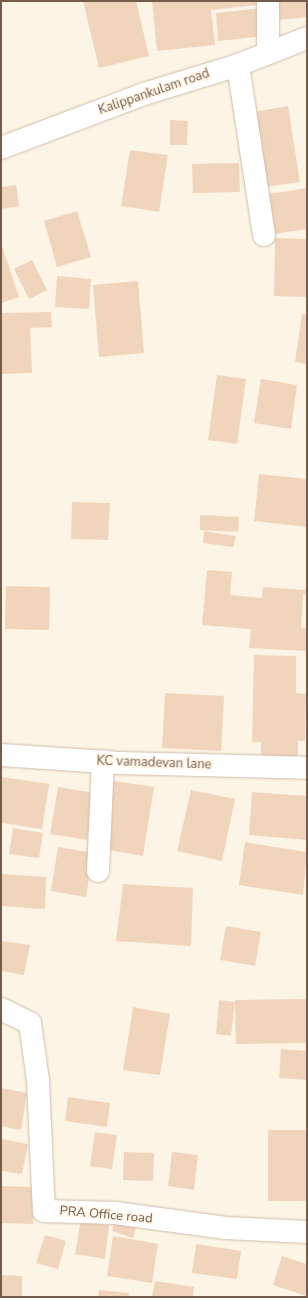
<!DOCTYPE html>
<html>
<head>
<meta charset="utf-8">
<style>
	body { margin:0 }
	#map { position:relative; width:308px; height:1298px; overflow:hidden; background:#fcf4e4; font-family:"Nunito Sans",sans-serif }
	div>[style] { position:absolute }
	.building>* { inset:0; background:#f1d4bc }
	.roads { filter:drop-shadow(0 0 1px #cebcab) drop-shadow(0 0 1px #cebcab) }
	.street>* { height:22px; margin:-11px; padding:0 11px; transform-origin:11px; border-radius:11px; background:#fff }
	.secondary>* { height:22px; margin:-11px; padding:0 11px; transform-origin:11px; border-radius:11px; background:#fff }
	span { translate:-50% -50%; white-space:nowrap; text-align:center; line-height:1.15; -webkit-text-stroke:4px #fff8eb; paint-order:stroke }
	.street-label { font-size:13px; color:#755b4a }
	.frame { position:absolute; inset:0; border:2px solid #755b4a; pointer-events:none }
</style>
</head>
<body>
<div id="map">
	<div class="building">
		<i style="clip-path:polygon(83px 1px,136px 1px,149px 56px,99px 68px)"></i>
		<i style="clip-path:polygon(152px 1px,265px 1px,266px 4px,211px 10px,215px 45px,157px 51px)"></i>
		<i style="clip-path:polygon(278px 1px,307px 1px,307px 17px,280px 20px)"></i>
		<i style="clip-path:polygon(262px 8px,265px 36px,218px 41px,216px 13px)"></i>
		<i style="clip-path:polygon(288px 106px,300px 182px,258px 188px,254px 112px)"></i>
		<i style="clip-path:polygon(170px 120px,188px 121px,187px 145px,170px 145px)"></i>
		<i style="clip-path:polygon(130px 150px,168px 155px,159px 212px,121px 206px)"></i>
		<i style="clip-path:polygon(239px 163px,240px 192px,193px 193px,192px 164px)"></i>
		<i style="clip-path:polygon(16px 185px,19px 206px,1px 209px,1px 187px)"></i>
		<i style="clip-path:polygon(307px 188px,307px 229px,268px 235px,263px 195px)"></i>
		<i style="clip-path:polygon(77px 211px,91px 257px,57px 267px,44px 221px)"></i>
		<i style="clip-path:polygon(275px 238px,307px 239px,307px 297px,274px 296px)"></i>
		<i style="clip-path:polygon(1px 243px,19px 297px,1px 303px)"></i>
		<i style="clip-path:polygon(32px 260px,47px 290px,29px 299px,14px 269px)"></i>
		<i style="clip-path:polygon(57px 276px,91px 279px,89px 309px,55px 307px)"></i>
		<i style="clip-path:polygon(138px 281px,144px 353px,99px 357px,93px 285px)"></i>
		<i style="clip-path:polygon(51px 312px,52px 327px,30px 328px,32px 373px,1px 374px,1px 313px)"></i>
		<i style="clip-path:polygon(302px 314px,307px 314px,307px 364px,295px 362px)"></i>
		<i style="clip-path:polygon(217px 375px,246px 379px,237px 444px,208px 440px)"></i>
		<i style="clip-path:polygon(261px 379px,297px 385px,291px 429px,254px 423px)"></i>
		<i style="clip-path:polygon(259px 474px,307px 479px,307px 527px,254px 521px)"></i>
		<i style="clip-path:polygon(72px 502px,110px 503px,108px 540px,71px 539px)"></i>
		<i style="clip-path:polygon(200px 515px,239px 517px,238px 532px,200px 530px)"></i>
		<i style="clip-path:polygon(204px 531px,236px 536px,233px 547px,203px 543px)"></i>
		<i style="clip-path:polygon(207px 570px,232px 572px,230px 595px,262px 598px,263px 587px,305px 590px,307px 582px,307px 595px,303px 594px,301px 628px,307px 628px,307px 651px,249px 648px,251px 629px,202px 625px)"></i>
		<i style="clip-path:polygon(6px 586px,50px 587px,49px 630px,5px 629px)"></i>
		<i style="clip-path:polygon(254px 655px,296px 656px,296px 693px,306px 694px,305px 741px,298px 741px,298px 767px,261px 766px,261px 742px,252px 742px)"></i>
		<i style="clip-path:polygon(165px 693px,224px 696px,221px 751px,162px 748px)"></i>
		<i style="clip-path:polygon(2px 777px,49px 784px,42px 829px,1px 823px)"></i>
		<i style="clip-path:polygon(114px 781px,154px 787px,143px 856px,103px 849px)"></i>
		<i style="clip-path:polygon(58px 787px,95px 793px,87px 840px,50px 834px)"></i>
		<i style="clip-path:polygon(191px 790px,235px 799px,222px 861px,177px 851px)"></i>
		<i style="clip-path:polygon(252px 792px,307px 796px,307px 840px,249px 835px)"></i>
		<i style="clip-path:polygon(13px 828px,43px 833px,39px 858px,9px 854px)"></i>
		<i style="clip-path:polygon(245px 842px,307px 852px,303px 895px,239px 885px)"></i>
		<i style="clip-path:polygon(58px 847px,93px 853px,86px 897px,51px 891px)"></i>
		<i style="clip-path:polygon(1px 874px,46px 877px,45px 909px,1px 906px)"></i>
		<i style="clip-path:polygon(123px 884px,193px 888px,191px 946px,116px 941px)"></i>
		<i style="clip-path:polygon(226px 926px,261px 932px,255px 966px,220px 960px)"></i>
		<i style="clip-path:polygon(1px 941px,30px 945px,24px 975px,1px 971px)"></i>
		<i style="clip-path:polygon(307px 999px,307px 1043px,236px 1044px,235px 1000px)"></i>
		<i style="clip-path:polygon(219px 1000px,235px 1002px,231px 1036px,216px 1034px)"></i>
		<i style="clip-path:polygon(133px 1007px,170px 1014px,160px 1075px,123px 1070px)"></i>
		<i style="clip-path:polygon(281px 1049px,307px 1051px,307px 1080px,279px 1078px)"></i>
		<i style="clip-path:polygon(1px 1088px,27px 1093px,21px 1130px,1px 1126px)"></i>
		<i style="clip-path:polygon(68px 1097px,110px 1103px,107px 1127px,65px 1121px)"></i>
		<i style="clip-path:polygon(268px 1130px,307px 1130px,307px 1201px,268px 1201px)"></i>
		<i style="clip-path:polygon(95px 1132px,117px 1135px,112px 1169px,90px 1166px)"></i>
		<i style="clip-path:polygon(1px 1139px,28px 1144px,22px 1174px,1px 1171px)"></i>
		<i style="clip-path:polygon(124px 1152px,154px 1153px,153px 1181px,123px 1180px)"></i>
		<i style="clip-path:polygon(172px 1152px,198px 1155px,194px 1190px,168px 1186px)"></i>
		<i style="clip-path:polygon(1px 1186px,34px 1187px,33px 1224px,1px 1223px)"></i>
		<i style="clip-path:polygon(120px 1203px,141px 1210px,133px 1238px,112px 1231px)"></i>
		<i style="clip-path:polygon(81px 1220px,109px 1225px,105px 1259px,75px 1254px)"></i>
		<i style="clip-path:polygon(45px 1235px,66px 1241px,58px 1269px,36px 1263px)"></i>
		<i style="clip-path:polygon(113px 1236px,158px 1244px,152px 1283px,107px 1276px)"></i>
		<i style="clip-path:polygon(196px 1244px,241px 1251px,237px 1279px,192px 1273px)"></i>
		<i style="clip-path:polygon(282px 1256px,307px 1264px,307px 1296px,273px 1285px)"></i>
		<i style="clip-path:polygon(1px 1275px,22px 1276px,22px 1297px,1px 1297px)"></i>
		<i style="clip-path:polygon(155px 1281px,194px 1287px,193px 1297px,152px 1297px)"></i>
		<i style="clip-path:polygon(99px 1290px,129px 1293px,128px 1297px,98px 1297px)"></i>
	</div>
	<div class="roads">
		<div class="street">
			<i style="left:268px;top:1px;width:52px;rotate:90deg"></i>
			<i style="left:238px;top:65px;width:172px;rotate:81.3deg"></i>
			<i style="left:1px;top:755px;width:120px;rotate:3.8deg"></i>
			<i style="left:121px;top:763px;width:186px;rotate:1.5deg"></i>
			<i style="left:98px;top:871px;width:110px;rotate:-87.4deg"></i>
			<i style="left:1px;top:1009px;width:32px;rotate:26deg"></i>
			<i style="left:30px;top:1023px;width:59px;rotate:82.1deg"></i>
			<i style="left:38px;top:1081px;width:130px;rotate:87.4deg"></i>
			<i style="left:44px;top:1211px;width:71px;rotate:1.6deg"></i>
			<i style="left:115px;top:1213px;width:112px;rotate:7.7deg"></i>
			<i style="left:226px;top:1228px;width:81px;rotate:2.8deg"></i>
		</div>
		<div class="secondary">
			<i style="left:1px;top:148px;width:153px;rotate:-20.7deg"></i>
			<i style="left:144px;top:94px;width:98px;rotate:-17.1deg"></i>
			<i style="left:238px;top:65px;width:74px;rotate:-21.4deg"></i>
		</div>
	</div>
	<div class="street-label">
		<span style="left:154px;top:92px;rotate:-19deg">Kalippankulam road</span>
		<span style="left:154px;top:763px;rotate:2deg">KC vamadevan lane</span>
		<span style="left:106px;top:1215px;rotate:5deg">PRA Office road</span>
	</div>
	<div class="frame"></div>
</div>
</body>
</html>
